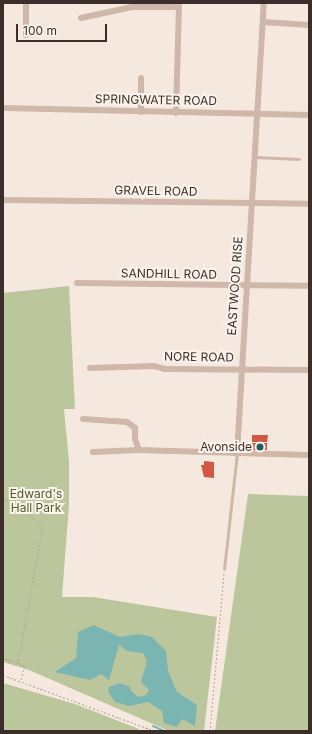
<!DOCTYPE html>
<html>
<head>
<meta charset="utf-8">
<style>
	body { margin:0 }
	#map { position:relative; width:312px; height:734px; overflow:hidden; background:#f5e9df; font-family:Inter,sans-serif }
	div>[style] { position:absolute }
	.green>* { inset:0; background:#bcc69d }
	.water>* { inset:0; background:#7bb5b2 }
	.stream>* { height:2px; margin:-1px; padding:0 1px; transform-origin:1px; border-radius:1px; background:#7bb5b2 }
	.building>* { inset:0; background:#d15742 }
	.path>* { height:1px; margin-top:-0.5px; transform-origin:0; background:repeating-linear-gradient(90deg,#bba193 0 2px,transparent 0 4px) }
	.service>* { height:3px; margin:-1.5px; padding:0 1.5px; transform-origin:1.5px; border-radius:1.5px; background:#cfb7a9 }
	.minor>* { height:6px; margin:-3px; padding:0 3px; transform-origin:3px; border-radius:3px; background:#cfb7a9 }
	.dots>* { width:11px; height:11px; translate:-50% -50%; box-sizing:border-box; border:2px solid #fcf3ec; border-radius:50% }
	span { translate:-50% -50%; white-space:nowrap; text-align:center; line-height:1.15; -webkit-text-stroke:4px #fcf3ec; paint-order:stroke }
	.street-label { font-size:12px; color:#3c2e2a }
	.poi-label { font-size:12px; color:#3c2e2a }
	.right { translate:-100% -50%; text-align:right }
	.park-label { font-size:12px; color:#4f5d2b }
	.frame { position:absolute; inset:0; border:4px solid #3c2e2a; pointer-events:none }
	.scale { position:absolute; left:16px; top:24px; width:91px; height:18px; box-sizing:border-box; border:2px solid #3c2e2a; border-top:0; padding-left:5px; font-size:12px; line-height:14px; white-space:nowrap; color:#3c2e2a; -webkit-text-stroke:3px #fcf3ec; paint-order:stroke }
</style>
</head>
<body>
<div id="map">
	<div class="green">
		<i style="clip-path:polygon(69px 286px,75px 409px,64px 409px,69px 461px,69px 505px,62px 597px,93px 597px,217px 617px,204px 731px,169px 731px,29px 670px,3px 662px,3px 293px)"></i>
		<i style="clip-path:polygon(248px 494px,309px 496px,309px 731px,215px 731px)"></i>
		<i style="clip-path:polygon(3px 683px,75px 704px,139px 729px,136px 731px,3px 731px)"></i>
	</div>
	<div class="water">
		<i style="clip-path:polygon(94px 625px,120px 637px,139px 634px,152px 637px,166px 651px,168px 671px,177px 692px,197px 705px,195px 726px,182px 719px,177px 727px,164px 723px,162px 711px,148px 702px,129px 706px,115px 702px,108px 692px,109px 687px,120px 683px,130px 687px,131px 691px,139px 697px,146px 695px,149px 690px,141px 682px,147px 661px,143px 653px,127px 651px,119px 645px,109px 680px,101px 674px,90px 680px,55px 672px,76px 658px,78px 632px)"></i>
	</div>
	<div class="stream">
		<i style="left:153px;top:726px;width:12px;rotate:24deg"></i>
	</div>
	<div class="building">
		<i style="clip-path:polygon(252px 435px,268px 435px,267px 442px,252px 442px)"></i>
		<i style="clip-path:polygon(252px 443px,267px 443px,267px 450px,252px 450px)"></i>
		<i style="clip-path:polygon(204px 461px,214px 462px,214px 478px,204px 477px,201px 465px,204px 465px)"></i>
	</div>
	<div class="path">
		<i style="left:3px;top:497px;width:49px;rotate:35deg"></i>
		<i style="left:43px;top:525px;width:140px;rotate:100.3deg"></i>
		<i style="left:18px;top:663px;width:16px;rotate:-162deg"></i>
		<i style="left:19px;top:663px;width:7px;rotate:27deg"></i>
		<i style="left:25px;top:666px;width:15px;rotate:106deg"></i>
		<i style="left:3px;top:675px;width:162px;rotate:20.2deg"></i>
		<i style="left:143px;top:731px;width:6px;rotate:-45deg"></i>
		<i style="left:210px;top:731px;width:158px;rotate:-84.9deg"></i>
	</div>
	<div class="service">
		<i style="left:254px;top:157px;width:45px;rotate:2.5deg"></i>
		<i style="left:224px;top:569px;width:116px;rotate:-83.6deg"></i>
	</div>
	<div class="minor">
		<i style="left:26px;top:3px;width:32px;rotate:90deg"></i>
		<i style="left:81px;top:18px;width:52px;rotate:-12.2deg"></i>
		<i style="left:132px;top:7px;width:47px"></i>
		<i style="left:263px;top:22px;width:46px;rotate:3.7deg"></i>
		<i style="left:3px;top:108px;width:306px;rotate:1.3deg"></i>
		<i style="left:141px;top:112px;width:34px;rotate:-90deg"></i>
		<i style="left:176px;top:113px;width:110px;rotate:-88.4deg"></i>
		<i style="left:3px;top:200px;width:306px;rotate:0.7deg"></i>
		<i style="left:77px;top:283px;width:232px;rotate:0.7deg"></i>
		<i style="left:90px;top:368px;width:64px;rotate:-1.8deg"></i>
		<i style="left:154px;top:366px;width:11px;rotate:15deg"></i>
		<i style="left:165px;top:369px;width:144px;rotate:0.4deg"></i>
		<i style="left:83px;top:419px;width:44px;rotate:3.9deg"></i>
		<i style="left:127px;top:422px;width:10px;rotate:37deg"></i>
		<i style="left:135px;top:428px;width:11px;rotate:90deg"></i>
		<i style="left:135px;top:439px;width:12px;rotate:70deg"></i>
		<i style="left:139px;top:450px;width:170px;rotate:1.7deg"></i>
		<i style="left:93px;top:452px;width:46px;rotate:-2.5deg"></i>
		<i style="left:237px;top:454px;width:452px;rotate:-86.6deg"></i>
	</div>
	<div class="dots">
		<i style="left:260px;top:447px;background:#1a6260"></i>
	</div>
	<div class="street-label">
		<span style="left:156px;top:100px;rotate:1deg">SPRINGWATER ROAD</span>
		<span style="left:156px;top:191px;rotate:1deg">GRAVEL ROAD</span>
		<span style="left:169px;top:274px;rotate:1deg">SANDHILL ROAD</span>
		<span style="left:235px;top:286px;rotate:-86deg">EASTWOOD RISE</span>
		<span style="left:199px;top:357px;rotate:1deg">NORE ROAD</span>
	</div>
	<div class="poi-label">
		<span class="right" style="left:252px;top:447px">Avonside</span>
	</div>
	<div class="park-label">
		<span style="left:36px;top:501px">Edward's<br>Hall Park</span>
	</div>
	<div class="frame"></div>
	<div class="scale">100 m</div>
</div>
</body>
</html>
